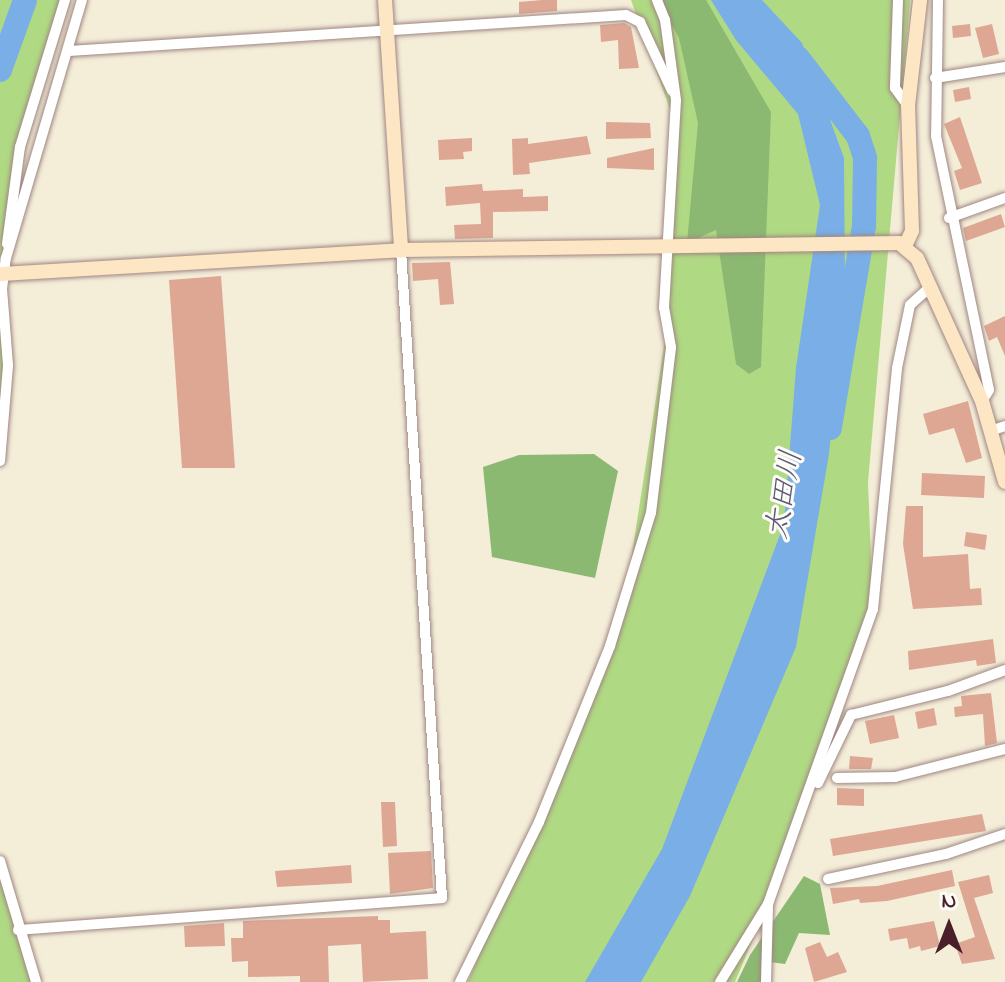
<!DOCTYPE html>
<html>
<head>
<meta charset="utf-8">
<style>
	body { margin:0 }
	#map { position:relative; width:1005px; height:982px; overflow:hidden; background:#f4edd8; font-family:"Indie Flower","Klee One",sans-serif }
	div>[style] { position:absolute }
	.green>* { inset:0; background:#b0d983 }
	.forest>* { inset:0; background:#8cb971 }
	.water>* { inset:0; background:#79aee7 }
	.river>* { height:24px; margin:-12px; padding:0 12px; transform-origin:12px; border-radius:12px; background:#79aee7 }
	.building>* { inset:0; background:#dda794 }
	.roads { filter:drop-shadow(0 0 2px #9f8682) drop-shadow(0 0 2px #9f8682) }
	.street>* { height:10px; margin:-5px; padding:0 5px; transform-origin:5px; border-radius:5px; background:#fff }
	.secondary>* { height:14px; margin:-7px; padding:0 7px; transform-origin:7px; border-radius:7px; background:#fce6c4 }
	span { translate:-50% -50%; white-space:nowrap; text-align:center; line-height:1.15; -webkit-text-stroke:6px #fdfcf7; paint-order:stroke }
	.water-label { font-size:30px; color:#5d5876; font-style:italic }
	.north { position:absolute; left:909px; top:886px; width:80px; height:80px; -webkit-text-stroke:6px #fdfcf7; paint-order:stroke; rotate:0deg; font-size:22px; font-weight:700; line-height:32px; text-align:center; color:#4a1f2b }
	.north::after { content:''; display:block; margin:auto; width:28px; height:36px; background:#4a1f2b; clip-path:polygon(50% 0,100% 100%,50% 72%,0 100%) }
</style>
</head>
<body>
<div id="map">
	<div class="green">
		<i style="clip-path:polygon(0 0,65px 0,24px 129px,7px 274px,0 440px)"></i>
		<i style="clip-path:polygon(631px 0,910px 0,868px 482px,873px 609px,784px 864px,735px 982px,468px 982px,625px 599px,669px 314px,664px 308px,673px 118px)"></i>
		<i style="clip-path:polygon(0 870px,36px 982px,0 982px)"></i>
	</div>
	<div class="forest">
		<i style="clip-path:polygon(658px 0,706px 0,771px 112px,761px 367px,749px 374px,736px 364px,716px 230px,687px 243px,698px 123px,679px 38px)"></i>
		<i style="clip-path:polygon(594px 454px,618px 471px,595px 578px,492px 557px,483px 467px,519px 455px)"></i>
		<i style="clip-path:polygon(804px 876px,820px 884px,830px 935px,799px 933px,785px 964px,770px 962px,768px 982px,737px 982px,750px 955px)"></i>
	</div>
	<div class="water">
		<i style="clip-path:polygon(13px 0,23px 0,0 70px,0 37px)"></i>
		<i style="clip-path:polygon(711px 0,762px 0,802px 43px,844px 158px,845px 291px,829px 454px,796px 647px,690px 896px,641px 982px,585px 982px,662px 849px,784px 524px,796px 368px,820px 205px,798px 114px,736px 40px)"></i>
	</div>
	<div class="river">
		<i style="left:798px;top:58px;width:98px;rotate:52.4deg"></i>
		<i style="left:858px;top:136px;width:23px;rotate:72deg"></i>
		<i style="left:865px;top:158px;width:68px;rotate:90.8deg"></i>
		<i style="left:864px;top:226px;width:205px;rotate:99.6deg"></i>
		<i style="left:0;top:70px;width:74px;rotate:-70.3deg"></i>
	</div>
	<div class="building">
		<i style="clip-path:polygon(542px 0,557px 0,557px 11px,519px 14px,519px 2px)"></i>
		<i style="clip-path:polygon(624px 23px,631px 27px,639px 68px,619px 69px,618px 40px,601px 42px,600px 25px)"></i>
		<i style="clip-path:polygon(970px 24px,971px 36px,953px 38px,952px 26px)"></i>
		<i style="clip-path:polygon(992px 24px,999px 54px,983px 58px,975px 28px)"></i>
		<i style="clip-path:polygon(969px 87px,971px 99px,955px 102px,953px 90px)"></i>
		<i style="clip-path:polygon(960px 117px,982px 183px,960px 190px,954px 171px,962px 168px,944px 124px)"></i>
		<i style="clip-path:polygon(606px 122px,650px 123px,651px 138px,606px 139px)"></i>
		<i style="clip-path:polygon(587px 136px,591px 154px,529px 163px,530px 174px,513px 175px,512px 139px,528px 138px,528px 144px)"></i>
		<i style="clip-path:polygon(472px 138px,472px 151px,463px 152px,464px 159px,439px 160px,438px 140px)"></i>
		<i style="clip-path:polygon(654px 148px,654px 170px,607px 168px,607px 158px)"></i>
		<i style="clip-path:polygon(482px 184px,483px 191px,523px 189px,523px 197px,548px 196px,548px 211px,493px 212px,493px 238px,455px 239px,454px 225px,481px 224px,480px 203px,446px 206px,445px 187px)"></i>
		<i style="clip-path:polygon(1001px 214px,1005px 227px,966px 241px,963px 228px)"></i>
		<i style="clip-path:polygon(450px 262px,454px 304px,440px 305px,438px 279px,413px 281px,412px 263px)"></i>
		<i style="clip-path:polygon(221px 276px,235px 468px,182px 468px,169px 280px)"></i>
		<i style="clip-path:polygon(1005px 316px,1005px 356px,997px 337px,989px 341px,984px 326px)"></i>
		<i style="clip-path:polygon(968px 401px,982px 458px,966px 463px,954px 428px,929px 435px,923px 414px)"></i>
		<i style="clip-path:polygon(922px 473px,985px 476px,984px 498px,921px 495px)"></i>
		<i style="clip-path:polygon(906px 506px,923px 506px,923px 557px,968px 554px,970px 589px,981px 588px,982px 605px,913px 609px,903px 544px)"></i>
		<i style="clip-path:polygon(966px 532px,987px 535px,985px 550px,964px 546px)"></i>
		<i style="clip-path:polygon(993px 639px,996px 663px,977px 666px,976px 660px,909px 670px,908px 651px)"></i>
		<i style="clip-path:polygon(991px 693px,997px 743px,985px 746px,983px 714px,955px 717px,954px 707px,962px 706px,961px 696px)"></i>
		<i style="clip-path:polygon(934px 708px,937px 725px,918px 729px,915px 712px)"></i>
		<i style="clip-path:polygon(894px 715px,899px 738px,870px 744px,865px 721px)"></i>
		<i style="clip-path:polygon(850px 756px,873px 758px,871px 769px,849px 769px)"></i>
		<i style="clip-path:polygon(837px 788px,864px 789px,864px 806px,837px 805px)"></i>
		<i style="clip-path:polygon(381px 802px,395px 802px,397px 846px,383px 847px)"></i>
		<i style="clip-path:polygon(982px 814px,986px 831px,833px 856px,830px 839px)"></i>
		<i style="clip-path:polygon(431px 851px,433px 888px,390px 894px,388px 853px)"></i>
		<i style="clip-path:polygon(351px 865px,352px 883px,277px 887px,275px 871px)"></i>
		<i style="clip-path:polygon(952px 870px,955px 886px,887px 901px,860px 903px,859px 899px,833px 904px,830px 888px,877px 886px)"></i>
		<i style="clip-path:polygon(989px 875px,993px 893px,974px 898px,995px 959px,962px 964px,955px 944px,975px 937px,958px 882px)"></i>
		<i style="clip-path:polygon(378px 916px,378px 920px,390px 920px,390px 933px,426px 931px,428px 979px,363px 982px,361px 944px,328px 946px,329px 982px,300px 982px,300px 976px,248px 977px,248px 961px,232px 962px,231px 938px,243px 938px,243px 921px)"></i>
		<i style="clip-path:polygon(934px 921px,940px 946px,921px 951px,920px 946px,909px 949px,907px 938px,890px 941px,888px 929px)"></i>
		<i style="clip-path:polygon(224px 923px,225px 946px,185px 947px,184px 926px)"></i>
		<i style="clip-path:polygon(820px 942px,827px 957px,838px 952px,847px 972px,814px 982px,805px 948px)"></i>
	</div>
	<div class="roads">
		<div class="street">
			<i style="left:898px;top:0;width:88px;rotate:92deg"></i>
			<i style="left:895px;top:88px;width:22px;rotate:54deg"></i>
			<i style="left:938px;top:0;width:136px;rotate:90.8deg"></i>
			<i style="left:936px;top:136px;width:259px;rotate:78.2deg"></i>
			<i style="left:989px;top:390px;width:13px;rotate:122deg"></i>
			<i style="left:69px;top:51px;width:558px;rotate:-3.7deg"></i>
			<i style="left:626px;top:15px;width:16px;rotate:27deg"></i>
			<i style="left:640px;top:22px;width:76px;rotate:65.1deg"></i>
			<i style="left:935px;top:78px;width:71px;rotate:-8.9deg"></i>
			<i style="left:949px;top:218px;width:59px;rotate:-19.7deg"></i>
			<i style="left:7px;top:244px;width:98px;rotate:-82.4deg"></i>
			<i style="left:20px;top:147px;width:154px;rotate:-73deg"></i>
			<i style="left:993px;top:430px;width:13px;rotate:-18deg"></i>
			<i style="left:0;top:461px;width:96px;rotate:-85.2deg"></i>
			<i style="left:8px;top:365px;width:76px;rotate:-94.5deg"></i>
			<i style="left:2px;top:289px;width:31px;rotate:-83deg"></i>
			<i style="left:6px;top:258px;width:269px;rotate:-73.6deg"></i>
			<i style="left:837px;top:778px;width:58px;rotate:-1deg"></i>
			<i style="left:895px;top:777px;width:114px;rotate:-14.3deg"></i>
			<i style="left:818px;top:783px;width:76px;rotate:-64.1deg"></i>
			<i style="left:851px;top:715px;width:100px;rotate:-13.9deg"></i>
			<i style="left:948px;top:691px;width:61px;rotate:-20.2deg"></i>
			<i style="left:0;top:861px;width:126px;rotate:73.4deg"></i>
			<i style="left:828px;top:879px;width:121px;rotate:-12deg"></i>
			<i style="left:946px;top:854px;width:62px;rotate:-18.7deg"></i>
			<i style="left:18px;top:930px;width:425px;rotate:-4.3deg"></i>
			<i style="left:442px;top:898px;width:649px;rotate:-93.62deg"></i>
			<i style="left:460px;top:982px;width:178px;rotate:-63.7deg"></i>
			<i style="left:539px;top:822px;width:190px;rotate:-68deg"></i>
			<i style="left:610px;top:646px;width:139px;rotate:-72.9deg"></i>
			<i style="left:651px;top:513px;width:167px;rotate:-83.1deg"></i>
			<i style="left:671px;top:347px;width:40px;rotate:-100deg"></i>
			<i style="left:664px;top:308px;width:208px;rotate:-86.7deg"></i>
			<i style="left:676px;top:100px;width:81px;rotate:-97.8deg"></i>
			<i style="left:665px;top:20px;width:22px;rotate:-112deg"></i>
			<i style="left:720px;top:982px;width:92px;rotate:-58.4deg"></i>
			<i style="left:768px;top:904px;width:313px;rotate:-70.4deg"></i>
			<i style="left:873px;top:609px;width:242px;rotate:-84.3deg"></i>
			<i style="left:897px;top:368px;width:64px;rotate:-78.3deg"></i>
			<i style="left:910px;top:305px;width:27px;rotate:-42deg"></i>
			<i style="left:766px;top:982px;width:76px;rotate:-88.5deg"></i>
		</div>
		<div class="secondary">
			<i style="left:385px;top:0;width:251px;rotate:86.3deg"></i>
			<i style="left:905px;top:246px;width:17px;rotate:-65deg"></i>
			<i style="left:912px;top:231px;width:125px;rotate:-91.8deg"></i>
			<i style="left:908px;top:106px;width:107px;rotate:-83.5deg"></i>
			<i style="left:0;top:274px;width:402px;rotate:-3.4deg"></i>
			<i style="left:401px;top:250px;width:498px;rotate:-0.8deg"></i>
			<i style="left:899px;top:243px;width:23px;rotate:40deg"></i>
			<i style="left:917px;top:258px;width:157px;rotate:65.6deg"></i>
			<i style="left:982px;top:401px;width:84px;rotate:74.1deg"></i>
		</div>
	</div>
	<div class="water-label">
		<span style="left:786px;top:495px;rotate:-80deg">太田川</span>
	</div>
	<div class="north">N</div>
</div>
</body>
</html>
